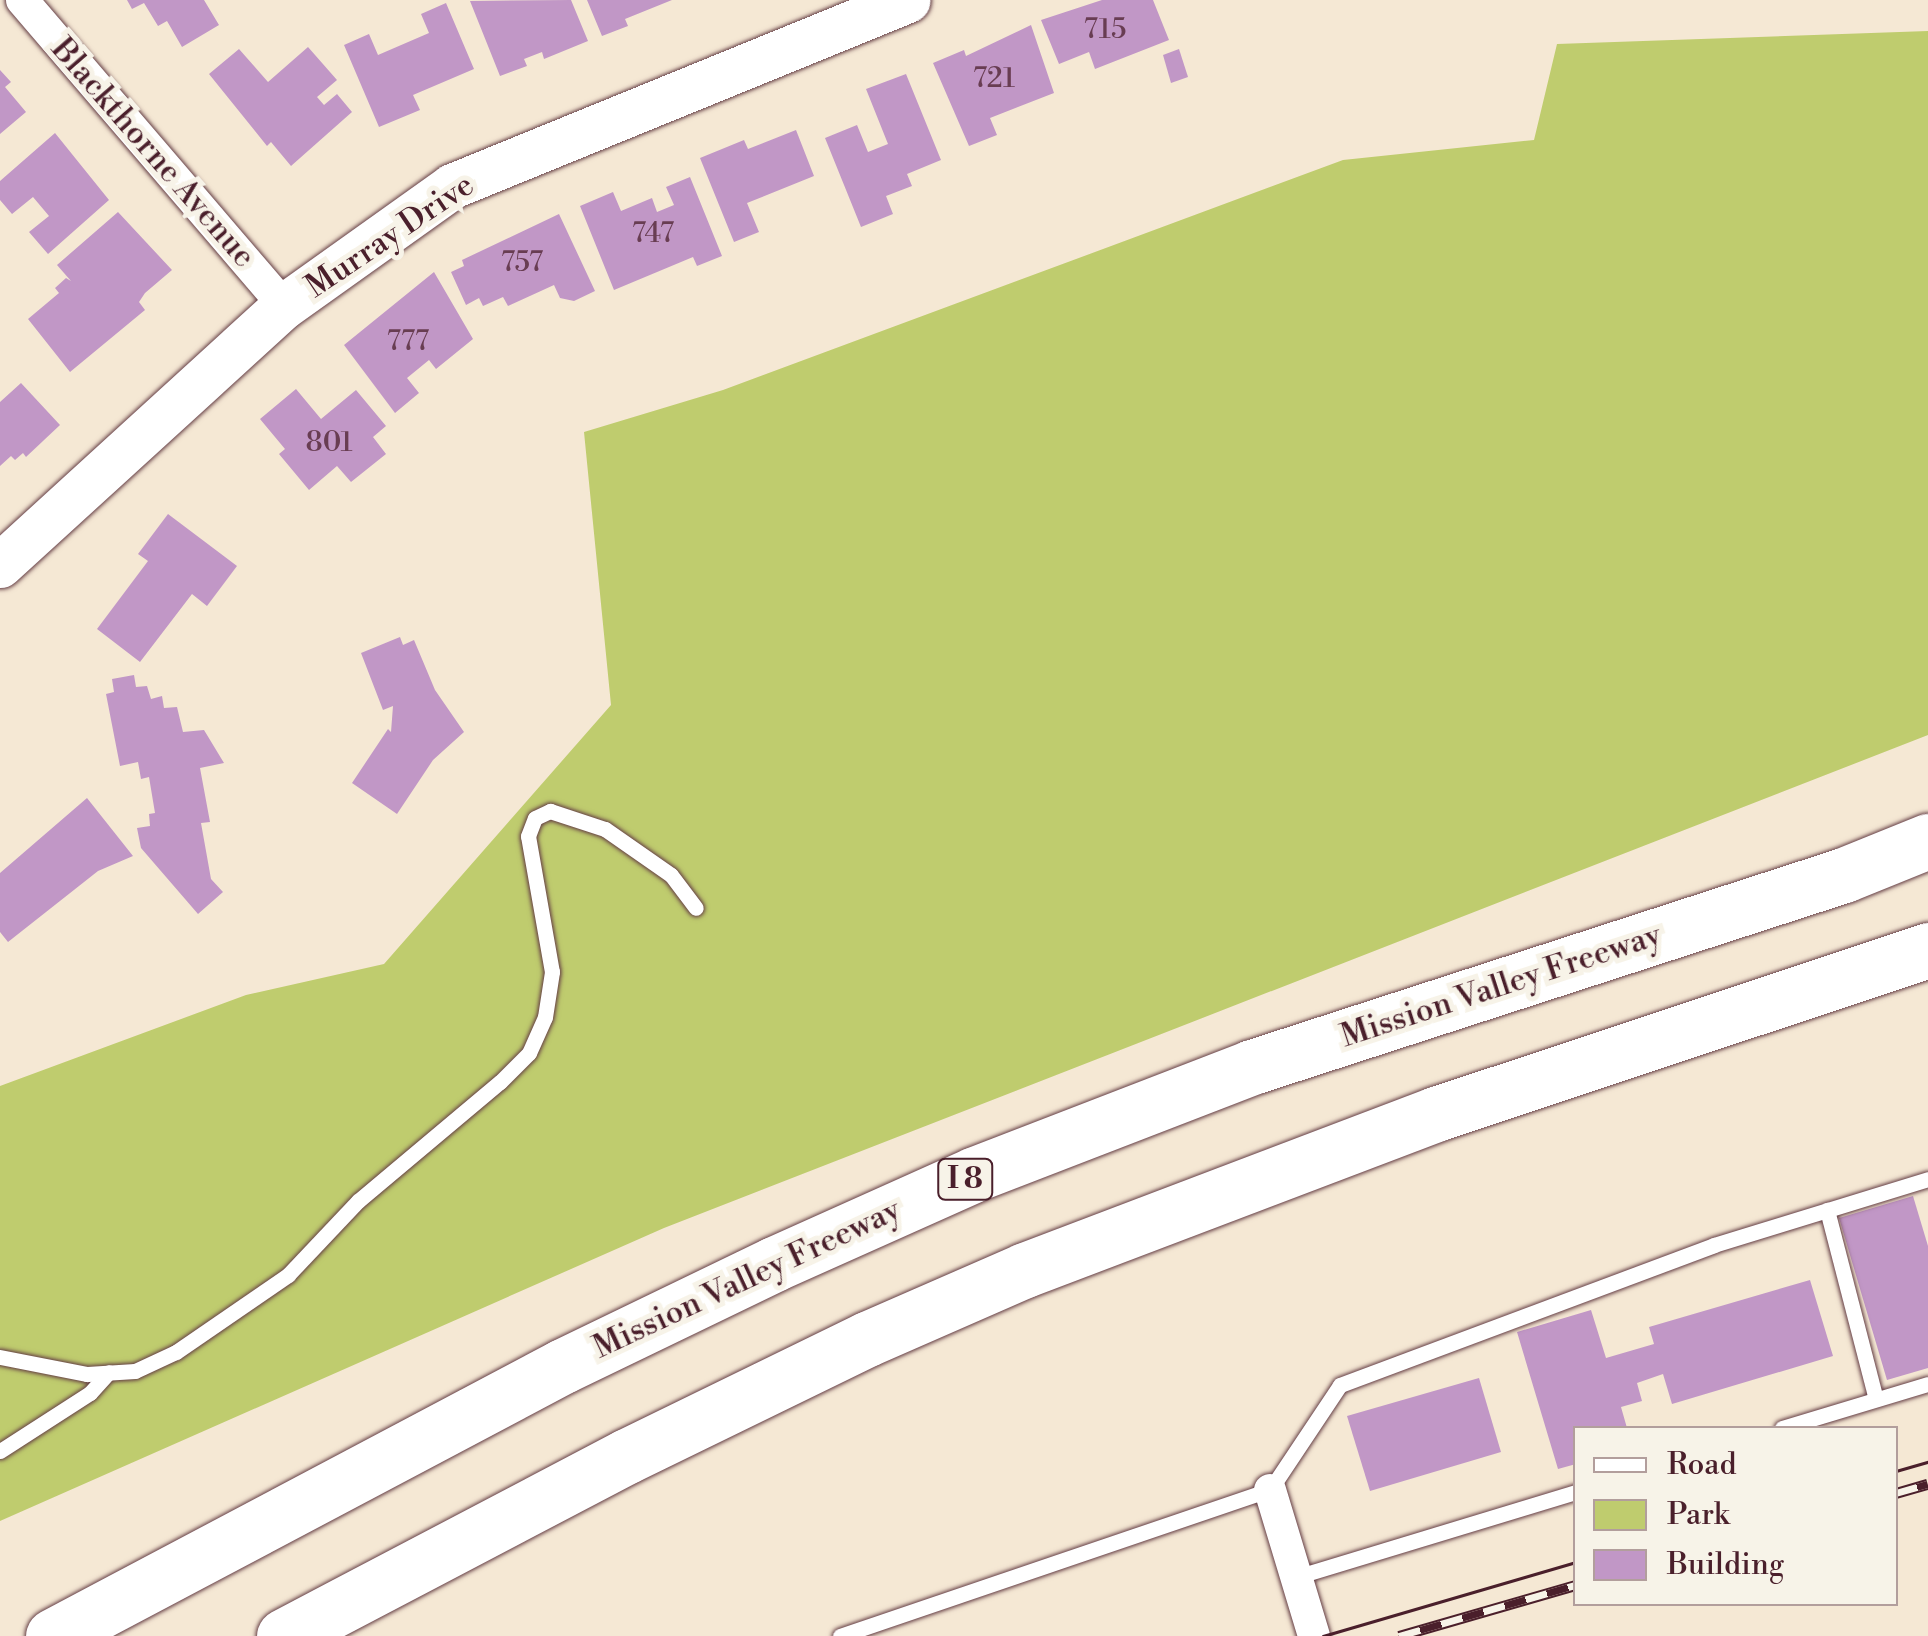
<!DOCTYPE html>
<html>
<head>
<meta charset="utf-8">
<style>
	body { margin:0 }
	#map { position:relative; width:1928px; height:1636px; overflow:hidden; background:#f5e8d4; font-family:"Libre Bodoni",serif }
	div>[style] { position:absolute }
	.green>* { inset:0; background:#bfcc6e }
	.building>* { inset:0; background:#c197c6 }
	.roads { filter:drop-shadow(0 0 2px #643d44) drop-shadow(0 0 2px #643d44) }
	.lane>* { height:15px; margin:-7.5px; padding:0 7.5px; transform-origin:7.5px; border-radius:7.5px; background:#fff }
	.street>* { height:32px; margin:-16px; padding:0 16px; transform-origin:16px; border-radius:16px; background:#fff }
	.secondary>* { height:45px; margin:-22.5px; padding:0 22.5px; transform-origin:22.5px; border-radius:22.5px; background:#fff }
	.highway>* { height:55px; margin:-27.5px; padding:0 27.5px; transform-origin:27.5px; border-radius:27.5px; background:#fff }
	.tram>* { height:2.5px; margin:-1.25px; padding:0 1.25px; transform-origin:1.25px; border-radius:1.25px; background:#4a1f2b }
	.rail>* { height:11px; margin-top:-5.5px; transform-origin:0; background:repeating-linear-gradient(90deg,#f7f3e8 0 22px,#4a1f2b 0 44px); box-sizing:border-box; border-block:2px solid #4a1f2b }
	span { translate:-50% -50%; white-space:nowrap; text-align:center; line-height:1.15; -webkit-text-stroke:10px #f7f3e8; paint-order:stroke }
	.number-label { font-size:28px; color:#683d52 }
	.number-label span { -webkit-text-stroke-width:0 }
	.shield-label span { padding:2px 8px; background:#f7f3e8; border:2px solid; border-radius:8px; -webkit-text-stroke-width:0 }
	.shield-label { font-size:30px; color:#4a1f2b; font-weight:700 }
	.street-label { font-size:32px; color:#4a1f2b }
	.legend { position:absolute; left:1573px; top:1426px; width:325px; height:180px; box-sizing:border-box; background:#f7f3e8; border:2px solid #b29e9c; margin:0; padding:12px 18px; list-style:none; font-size:30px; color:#4a1f2b }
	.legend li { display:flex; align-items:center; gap:20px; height:50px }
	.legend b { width:50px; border:2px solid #b29e9c }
</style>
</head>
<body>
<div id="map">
	<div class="green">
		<i style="clip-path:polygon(1928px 31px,1928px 735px,664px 1228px,0 1521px,0 1086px,246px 995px,384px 964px,611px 705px,584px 432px,723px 390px,1343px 160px,1534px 140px,1557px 44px)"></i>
	</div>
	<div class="building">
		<i style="clip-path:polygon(127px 0,204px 0,219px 25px,182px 47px,167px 21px,158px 26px,144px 3px,132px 9px)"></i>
		<i style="clip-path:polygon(571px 0,588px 41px,544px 59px,542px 52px,524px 59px,527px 66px,500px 76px,470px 1px)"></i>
		<i style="clip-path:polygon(587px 0,672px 0,625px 19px,628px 26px,602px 36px)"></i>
		<i style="clip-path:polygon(1102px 0,1153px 0,1169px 40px,1095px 69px,1089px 52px,1059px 64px,1041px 20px)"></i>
		<i style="clip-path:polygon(446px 3px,474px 69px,413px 95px,420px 110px,379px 127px,344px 45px,369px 34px,378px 55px,429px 33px,421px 14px)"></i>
		<i style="clip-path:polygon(1031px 25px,1054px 93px,990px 118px,997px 135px,969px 146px,933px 63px,964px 50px,966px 56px)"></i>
		<i style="clip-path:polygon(308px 47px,337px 80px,317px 97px,324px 105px,337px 94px,352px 112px,291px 166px,271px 142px,267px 146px,209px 74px,239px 49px,268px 82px)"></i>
		<i style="clip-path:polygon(1179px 49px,1188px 77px,1171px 83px,1163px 55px)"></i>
		<i style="clip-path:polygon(0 70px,11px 82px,5px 87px,26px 112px,0 134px)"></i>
		<i style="clip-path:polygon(906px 74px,941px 160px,907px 174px,912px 186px,886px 196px,893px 214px,861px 227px,825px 138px,857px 125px,868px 152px,888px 144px,866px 89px)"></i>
		<i style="clip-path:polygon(796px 130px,814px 176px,747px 203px,759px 232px,734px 242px,700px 158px,744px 140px,748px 149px)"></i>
		<i style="clip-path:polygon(55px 133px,109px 200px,48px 254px,29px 232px,49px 216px,33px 197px,12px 214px,0 200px,0 181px)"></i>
		<i style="clip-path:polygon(690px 177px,722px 256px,697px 266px,693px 257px,614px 290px,580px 206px,613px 192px,621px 211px,652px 198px,657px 212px,674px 205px,666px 187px)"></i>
		<i style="clip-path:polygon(118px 212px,172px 270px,145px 293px,139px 302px,145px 310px,70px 372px,28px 319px,59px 293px,55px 288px,66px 278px,71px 281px,57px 265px)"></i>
		<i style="clip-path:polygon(559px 214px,595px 291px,574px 301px,560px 298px,554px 285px,508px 306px,503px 297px,483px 306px,479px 298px,466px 305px,451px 272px,464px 266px,462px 260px)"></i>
		<i style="clip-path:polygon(434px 272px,473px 339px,436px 369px,429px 360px,407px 378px,419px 393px,395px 413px,344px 345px)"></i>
		<i style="clip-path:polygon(21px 383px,60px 425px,26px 457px,23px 453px,15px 460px,11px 456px,0 466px,0 402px)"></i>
		<i style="clip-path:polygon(296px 389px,321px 419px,356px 390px,386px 426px,373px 437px,386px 454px,351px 482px,337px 466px,309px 490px,279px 454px,285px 449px,260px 419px)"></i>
		<i style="clip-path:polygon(168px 514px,237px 566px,207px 606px,192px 594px,140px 662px,97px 629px,148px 561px,138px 554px)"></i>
		<i style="clip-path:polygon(400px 637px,403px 645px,414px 640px,435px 690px,464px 732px,433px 760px,397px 814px,352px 783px,388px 729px,391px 732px,393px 706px,383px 710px,361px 653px)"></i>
		<i style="clip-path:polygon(134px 675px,136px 687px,147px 686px,151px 699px,162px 696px,164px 708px,177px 707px,183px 732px,204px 730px,224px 763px,200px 768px,210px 822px,201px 823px,211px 879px,223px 892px,198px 914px,141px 848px,137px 828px,150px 826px,149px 814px,155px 813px,149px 777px,141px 779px,138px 762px,120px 766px,106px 694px,114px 692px,112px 679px)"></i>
		<i style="clip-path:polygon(87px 798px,133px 856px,98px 871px,8px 942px,0 932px,0 873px)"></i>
		<i style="clip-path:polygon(1913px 1196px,1928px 1246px,1928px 1368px,1887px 1380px,1839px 1218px)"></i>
		<i style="clip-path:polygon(1810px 1280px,1833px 1356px,1672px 1404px,1663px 1374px,1637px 1383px,1642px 1401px,1621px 1407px,1627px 1428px,1576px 1428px,1576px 1464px,1558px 1469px,1517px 1332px,1591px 1310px,1606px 1358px,1654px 1344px,1649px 1327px)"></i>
		<i style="clip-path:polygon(1479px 1378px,1501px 1452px,1370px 1491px,1347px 1416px)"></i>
	</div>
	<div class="roads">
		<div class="lane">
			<i style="left:1827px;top:1210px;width:195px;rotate:75.5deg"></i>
			<i style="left:0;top:1357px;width:89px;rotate:11.1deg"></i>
			<i style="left:87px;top:1374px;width:48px;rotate:-3.6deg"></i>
			<i style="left:135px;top:1371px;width:45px;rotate:-24.9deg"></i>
			<i style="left:176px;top:1352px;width:136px;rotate:-34.5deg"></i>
			<i style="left:288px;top:1275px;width:102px;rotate:-46.6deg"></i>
			<i style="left:358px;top:1201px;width:185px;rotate:-40deg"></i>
			<i style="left:500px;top:1082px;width:41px;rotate:-45deg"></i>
			<i style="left:529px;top:1053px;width:39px;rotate:-66deg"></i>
			<i style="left:545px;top:1017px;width:46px;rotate:-81.2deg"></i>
			<i style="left:552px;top:972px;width:138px;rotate:-100deg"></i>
			<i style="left:528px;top:836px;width:19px;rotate:-69deg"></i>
			<i style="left:535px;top:818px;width:17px;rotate:-25deg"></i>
			<i style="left:550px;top:811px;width:58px;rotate:18.1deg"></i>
			<i style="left:605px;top:829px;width:80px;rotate:34.9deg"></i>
			<i style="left:671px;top:875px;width:41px;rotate:52.9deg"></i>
			<i style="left:1782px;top:1428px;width:152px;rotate:-16.8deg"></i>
			<i style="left:0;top:1451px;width:107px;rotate:-32.8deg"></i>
			<i style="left:90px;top:1393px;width:28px;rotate:-48deg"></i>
			<i style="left:1296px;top:1577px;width:293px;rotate:-16.9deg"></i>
			<i style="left:840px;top:1636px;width:454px;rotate:-18.8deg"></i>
			<i style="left:1270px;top:1490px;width:126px;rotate:-56.3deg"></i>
			<i style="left:1340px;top:1385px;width:399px;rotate:-20.5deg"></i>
			<i style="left:1714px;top:1245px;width:224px;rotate:-17.1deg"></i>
		</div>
		<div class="street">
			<i style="left:22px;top:0;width:403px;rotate:49.4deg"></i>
			<i style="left:1270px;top:1490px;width:152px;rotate:73.2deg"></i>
		</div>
		<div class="secondary">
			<i style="left:0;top:565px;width:384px;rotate:-42.4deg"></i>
			<i style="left:284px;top:306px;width:206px;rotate:-35.5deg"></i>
			<i style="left:452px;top:186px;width:492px;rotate:-22.2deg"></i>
		</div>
		<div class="highway">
			<i style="left:53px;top:1636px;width:577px;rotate:-27.9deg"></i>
			<i style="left:563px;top:1366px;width:234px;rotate:-25.8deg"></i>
			<i style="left:774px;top:1264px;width:220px;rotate:-24.1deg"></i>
			<i style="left:975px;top:1174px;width:297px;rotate:-21.1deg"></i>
			<i style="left:1252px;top:1067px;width:622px;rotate:-17.97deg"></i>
			<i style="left:1844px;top:875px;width:91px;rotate:-22deg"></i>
			<i style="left:284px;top:1636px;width:387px;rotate:-27.7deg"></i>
			<i style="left:627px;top:1456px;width:267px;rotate:-26deg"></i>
			<i style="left:867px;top:1339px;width:172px;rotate:-23.6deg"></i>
			<i style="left:1025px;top:1270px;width:440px;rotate:-20.8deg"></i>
			<i style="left:1436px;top:1114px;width:519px;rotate:-18.43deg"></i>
		</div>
	</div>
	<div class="tram">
		<i style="left:1896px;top:1471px;width:33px;rotate:-16deg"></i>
		<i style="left:1323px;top:1636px;width:264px;rotate:-16.3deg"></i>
	</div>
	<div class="rail">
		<i style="left:1896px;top:1493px;width:33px;rotate:-16deg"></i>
		<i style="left:1399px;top:1636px;width:184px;rotate:-16.1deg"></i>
	</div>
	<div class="number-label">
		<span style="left:1105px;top:30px">715</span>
		<span style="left:994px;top:79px">721</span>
		<span style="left:653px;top:234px">747</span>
		<span style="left:522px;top:263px">757</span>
		<span style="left:408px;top:342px">777</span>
		<span style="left:329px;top:443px">801</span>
	</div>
	<div class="shield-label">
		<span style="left:965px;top:1179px">I 8</span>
	</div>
	<div class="street-label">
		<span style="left:153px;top:153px;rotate:49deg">Blackthorne Avenue</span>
		<span style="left:390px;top:236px;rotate:-34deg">Murray Drive</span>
		<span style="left:1501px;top:986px;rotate:-18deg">Mission Valley Freeway</span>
		<span style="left:747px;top:1279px;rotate:-25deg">Mission Valley Freeway</span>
	</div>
	<ul class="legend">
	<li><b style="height:12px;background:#fff"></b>Road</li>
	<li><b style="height:28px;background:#bfcc6e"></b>Park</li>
	<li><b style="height:28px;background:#c197c6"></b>Building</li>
	</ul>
</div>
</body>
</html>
